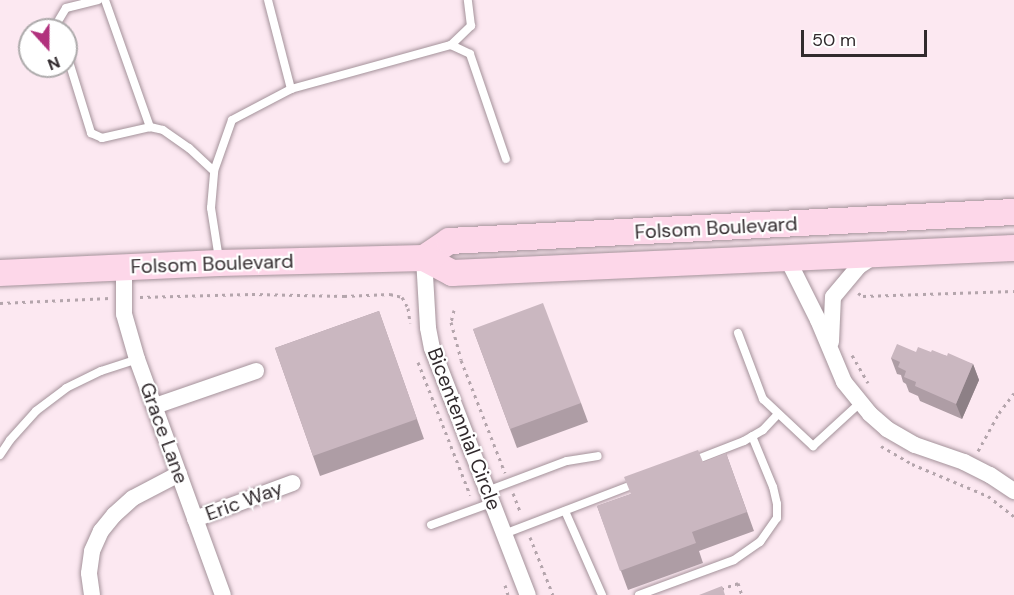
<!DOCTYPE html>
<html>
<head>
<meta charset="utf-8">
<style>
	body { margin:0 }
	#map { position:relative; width:1014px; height:595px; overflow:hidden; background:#fce8f1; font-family:"DM Sans",sans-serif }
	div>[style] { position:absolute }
	.path>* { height:3px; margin-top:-1.5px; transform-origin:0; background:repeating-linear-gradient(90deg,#b4a5ac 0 3px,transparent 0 7.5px) }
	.roads { filter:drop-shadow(0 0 2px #a4929a) drop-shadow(0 0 2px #a4929a) }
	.service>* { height:8px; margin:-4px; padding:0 4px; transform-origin:4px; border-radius:4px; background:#fff }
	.minor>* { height:16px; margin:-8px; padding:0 8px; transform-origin:8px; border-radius:8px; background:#fff }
	.primary>* { height:26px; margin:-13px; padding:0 13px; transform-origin:13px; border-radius:13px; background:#fdd7e9 }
	.wall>* { inset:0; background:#ae9da5 }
	.shaded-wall>* { inset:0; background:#8d8086 }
	.building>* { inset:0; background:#cab7c0 }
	span { translate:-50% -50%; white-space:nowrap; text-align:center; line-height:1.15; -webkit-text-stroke:4.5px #fff; paint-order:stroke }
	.street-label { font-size:20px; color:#312a2d }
	.north { position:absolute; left:18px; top:18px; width:60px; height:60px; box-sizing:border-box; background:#fff; border:2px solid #adaaab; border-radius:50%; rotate:159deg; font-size:16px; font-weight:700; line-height:24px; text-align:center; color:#312a2d }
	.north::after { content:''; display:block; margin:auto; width:21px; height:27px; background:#b1317d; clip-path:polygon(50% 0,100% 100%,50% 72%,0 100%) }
	.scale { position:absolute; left:801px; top:30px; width:126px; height:27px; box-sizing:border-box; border:3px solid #312a2d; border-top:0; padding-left:8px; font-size:18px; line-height:21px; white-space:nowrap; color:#312a2d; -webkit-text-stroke:4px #fff; paint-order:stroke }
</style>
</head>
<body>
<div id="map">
	<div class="path">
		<i style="left:858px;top:293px;width:6px;rotate:31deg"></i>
		<i style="left:863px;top:296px;width:151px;rotate:-1.9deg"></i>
		<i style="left:140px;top:297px;width:112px;rotate:-1.5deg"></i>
		<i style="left:252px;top:294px;width:92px;rotate:1.2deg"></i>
		<i style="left:344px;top:296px;width:46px;rotate:-2.5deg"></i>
		<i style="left:390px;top:294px;width:12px;rotate:14deg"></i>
		<i style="left:402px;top:297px;width:13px;rotate:61deg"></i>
		<i style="left:408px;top:308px;width:15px;rotate:82deg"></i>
		<i style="left:0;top:303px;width:110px;rotate:-2.6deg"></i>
		<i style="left:454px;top:310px;width:12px;rotate:104deg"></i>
		<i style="left:451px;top:322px;width:39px;rotate:75deg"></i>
		<i style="left:461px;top:360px;width:121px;rotate:68.7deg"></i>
		<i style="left:852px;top:355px;width:32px;rotate:60deg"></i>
		<i style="left:418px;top:362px;width:143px;rotate:68.6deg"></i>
		<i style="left:881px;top:446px;width:36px;rotate:30deg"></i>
		<i style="left:912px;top:464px;width:82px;rotate:22.8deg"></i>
		<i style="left:988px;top:496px;width:33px;rotate:38deg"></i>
		<i style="left:978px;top:451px;width:43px;rotate:-61.1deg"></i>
		<i style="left:999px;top:413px;width:25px;rotate:-53deg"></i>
		<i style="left:513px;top:493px;width:22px;rotate:69deg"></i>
		<i style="left:530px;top:537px;width:62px;rotate:68.4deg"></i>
		<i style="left:505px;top:585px;width:10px;rotate:73deg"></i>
		<i style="left:721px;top:589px;width:18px;rotate:-19deg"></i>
		<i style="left:738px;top:583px;width:13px;rotate:72deg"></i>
	</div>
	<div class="roads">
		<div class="service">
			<i style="left:105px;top:0;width:135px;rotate:70.5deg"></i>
			<i style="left:268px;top:0;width:92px;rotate:75.5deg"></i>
			<i style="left:59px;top:30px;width:7px;rotate:-106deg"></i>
			<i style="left:57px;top:23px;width:17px;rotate:-59deg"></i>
			<i style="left:66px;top:8px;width:33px;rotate:-14deg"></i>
			<i style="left:451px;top:45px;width:28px;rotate:-44deg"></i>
			<i style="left:471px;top:26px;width:26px;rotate:-97deg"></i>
			<i style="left:66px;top:52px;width:85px;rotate:72.8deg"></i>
			<i style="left:91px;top:133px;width:12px;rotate:24deg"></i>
			<i style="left:102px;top:138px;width:49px;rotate:-12.9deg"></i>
			<i style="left:150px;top:127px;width:13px;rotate:13deg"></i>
			<i style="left:163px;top:130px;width:32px;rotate:35deg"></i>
			<i style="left:189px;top:148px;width:34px;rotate:43deg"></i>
			<i style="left:219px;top:259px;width:52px;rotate:-98.9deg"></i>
			<i style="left:211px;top:208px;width:37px;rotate:-85deg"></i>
			<i style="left:214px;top:171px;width:54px;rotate:-70.6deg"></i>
			<i style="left:232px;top:120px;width:67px;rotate:-27.7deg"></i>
			<i style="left:291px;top:89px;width:166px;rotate:-15.4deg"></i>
			<i style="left:451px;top:45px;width:21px;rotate:25deg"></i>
			<i style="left:470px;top:54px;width:111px;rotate:71.1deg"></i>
			<i style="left:738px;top:333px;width:71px;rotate:69.3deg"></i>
			<i style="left:763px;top:399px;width:69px;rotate:43.2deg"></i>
			<i style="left:813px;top:446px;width:64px;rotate:-42.5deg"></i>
			<i style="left:0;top:455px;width:18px;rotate:-56deg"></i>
			<i style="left:10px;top:440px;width:39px;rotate:-48deg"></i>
			<i style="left:36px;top:411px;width:38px;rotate:-37deg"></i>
			<i style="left:66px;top:388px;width:39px;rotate:-26deg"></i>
			<i style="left:101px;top:371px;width:38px;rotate:-18deg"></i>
			<i style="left:690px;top:462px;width:58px;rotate:-21.3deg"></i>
			<i style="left:744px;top:441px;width:22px;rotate:-30deg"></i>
			<i style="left:763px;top:430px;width:22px;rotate:-47deg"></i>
			<i style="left:487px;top:491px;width:85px;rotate:-20.6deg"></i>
			<i style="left:567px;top:461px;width:31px;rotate:-9deg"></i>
			<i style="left:565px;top:511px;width:92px;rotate:66.2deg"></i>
			<i style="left:431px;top:525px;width:64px;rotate:-20.1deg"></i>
			<i style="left:504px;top:534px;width:142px;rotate:-21deg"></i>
			<i style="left:639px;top:595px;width:101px;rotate:-20.2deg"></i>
			<i style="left:734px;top:560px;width:32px;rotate:-35deg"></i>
			<i style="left:760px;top:542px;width:29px;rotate:-55deg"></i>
			<i style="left:777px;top:518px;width:14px;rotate:-90deg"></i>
			<i style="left:777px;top:504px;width:17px;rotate:-103deg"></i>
			<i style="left:773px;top:487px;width:55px;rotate:-112.4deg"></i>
		</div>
		<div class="minor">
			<i style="left:786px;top:256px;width:72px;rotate:63.4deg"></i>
			<i style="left:818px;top:320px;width:67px;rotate:67.2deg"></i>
			<i style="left:844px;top:382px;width:41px;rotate:50.9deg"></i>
			<i style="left:870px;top:414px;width:23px;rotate:41deg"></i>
			<i style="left:887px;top:429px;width:32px;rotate:30deg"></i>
			<i style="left:915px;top:445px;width:52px;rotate:19.1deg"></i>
			<i style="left:964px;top:462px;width:29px;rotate:27deg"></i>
			<i style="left:990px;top:475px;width:29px;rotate:34deg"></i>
			<i style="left:424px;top:258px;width:70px;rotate:86.7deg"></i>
			<i style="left:428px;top:328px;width:20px;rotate:79deg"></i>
			<i style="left:432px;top:348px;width:265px;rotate:68.8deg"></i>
			<i style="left:124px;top:267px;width:47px;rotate:90deg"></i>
			<i style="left:124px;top:314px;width:47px;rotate:73.9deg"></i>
			<i style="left:137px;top:359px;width:251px;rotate:70deg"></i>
			<i style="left:831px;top:342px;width:45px;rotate:-87.5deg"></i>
			<i style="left:833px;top:297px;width:40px;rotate:-50deg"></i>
			<i style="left:859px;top:266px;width:20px;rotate:-33deg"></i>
			<i style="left:155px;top:406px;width:107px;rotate:-19.1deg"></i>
			<i style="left:195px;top:519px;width:104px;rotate:-20.2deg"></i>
			<i style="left:92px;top:595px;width:22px;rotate:-98deg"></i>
			<i style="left:89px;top:573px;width:22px;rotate:-82deg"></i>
			<i style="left:92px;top:551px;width:22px;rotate:-66deg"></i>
			<i style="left:101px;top:531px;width:21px;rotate:-51deg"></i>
			<i style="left:114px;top:515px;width:25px;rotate:-42deg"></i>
			<i style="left:133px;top:498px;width:52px;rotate:-27.6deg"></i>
		</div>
		<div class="primary">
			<i style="left:424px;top:258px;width:30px;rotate:-34deg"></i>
			<i style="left:449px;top:241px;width:566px;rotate:-2.94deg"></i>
			<i style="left:0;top:273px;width:219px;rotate:-2.6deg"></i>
			<i style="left:219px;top:263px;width:205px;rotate:-1.4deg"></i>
			<i style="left:424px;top:258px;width:32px;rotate:28deg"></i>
			<i style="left:452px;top:273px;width:563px;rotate:-2.55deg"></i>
		</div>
	</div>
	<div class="wall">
		<i style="clip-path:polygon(379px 311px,424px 439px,320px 476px,275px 348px)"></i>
		<i style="clip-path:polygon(473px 329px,581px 403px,588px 422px,517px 448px)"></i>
		<i style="clip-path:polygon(916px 352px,931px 352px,947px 356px,973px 364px,979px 380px,962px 419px,920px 401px,918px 396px,909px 392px,906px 384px,903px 382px,901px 375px,897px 374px,891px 358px)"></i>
		<i style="clip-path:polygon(726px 453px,754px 531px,699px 551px,703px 563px,628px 590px,597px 506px,631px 494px,703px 462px)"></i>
	</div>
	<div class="shaded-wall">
		<i style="clip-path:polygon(973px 364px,979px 380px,962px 419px,956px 404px)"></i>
	</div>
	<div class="building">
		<i style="clip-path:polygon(543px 303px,581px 403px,510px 429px,473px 329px)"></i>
		<i style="clip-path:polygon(379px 311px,417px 419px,313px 456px,275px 348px)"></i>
		<i style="clip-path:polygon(897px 344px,916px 352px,918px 347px,931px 352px,932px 350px,947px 356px,948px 353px,973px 364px,956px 404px,915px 386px,916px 382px,904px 377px,906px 371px,898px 367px,900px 362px,891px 358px)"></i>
		<i style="clip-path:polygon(698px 450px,703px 462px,726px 453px,747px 512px,692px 532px,696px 543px,620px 571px,597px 506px,631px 494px,624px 477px)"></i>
		<i style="clip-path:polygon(722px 586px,725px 595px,699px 595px)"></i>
	</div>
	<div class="street-label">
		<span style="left:716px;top:228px;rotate:-3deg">Folsom Boulevard</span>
		<span style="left:212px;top:264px;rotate:-2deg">Folsom Boulevard</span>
		<span style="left:464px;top:429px;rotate:69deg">Bicentennial Circle</span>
		<span style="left:164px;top:433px;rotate:70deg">Grace Lane</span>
		<span style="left:244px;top:501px;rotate:-20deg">Eric Way</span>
	</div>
	<div class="north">N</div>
	<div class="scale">50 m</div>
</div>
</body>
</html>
